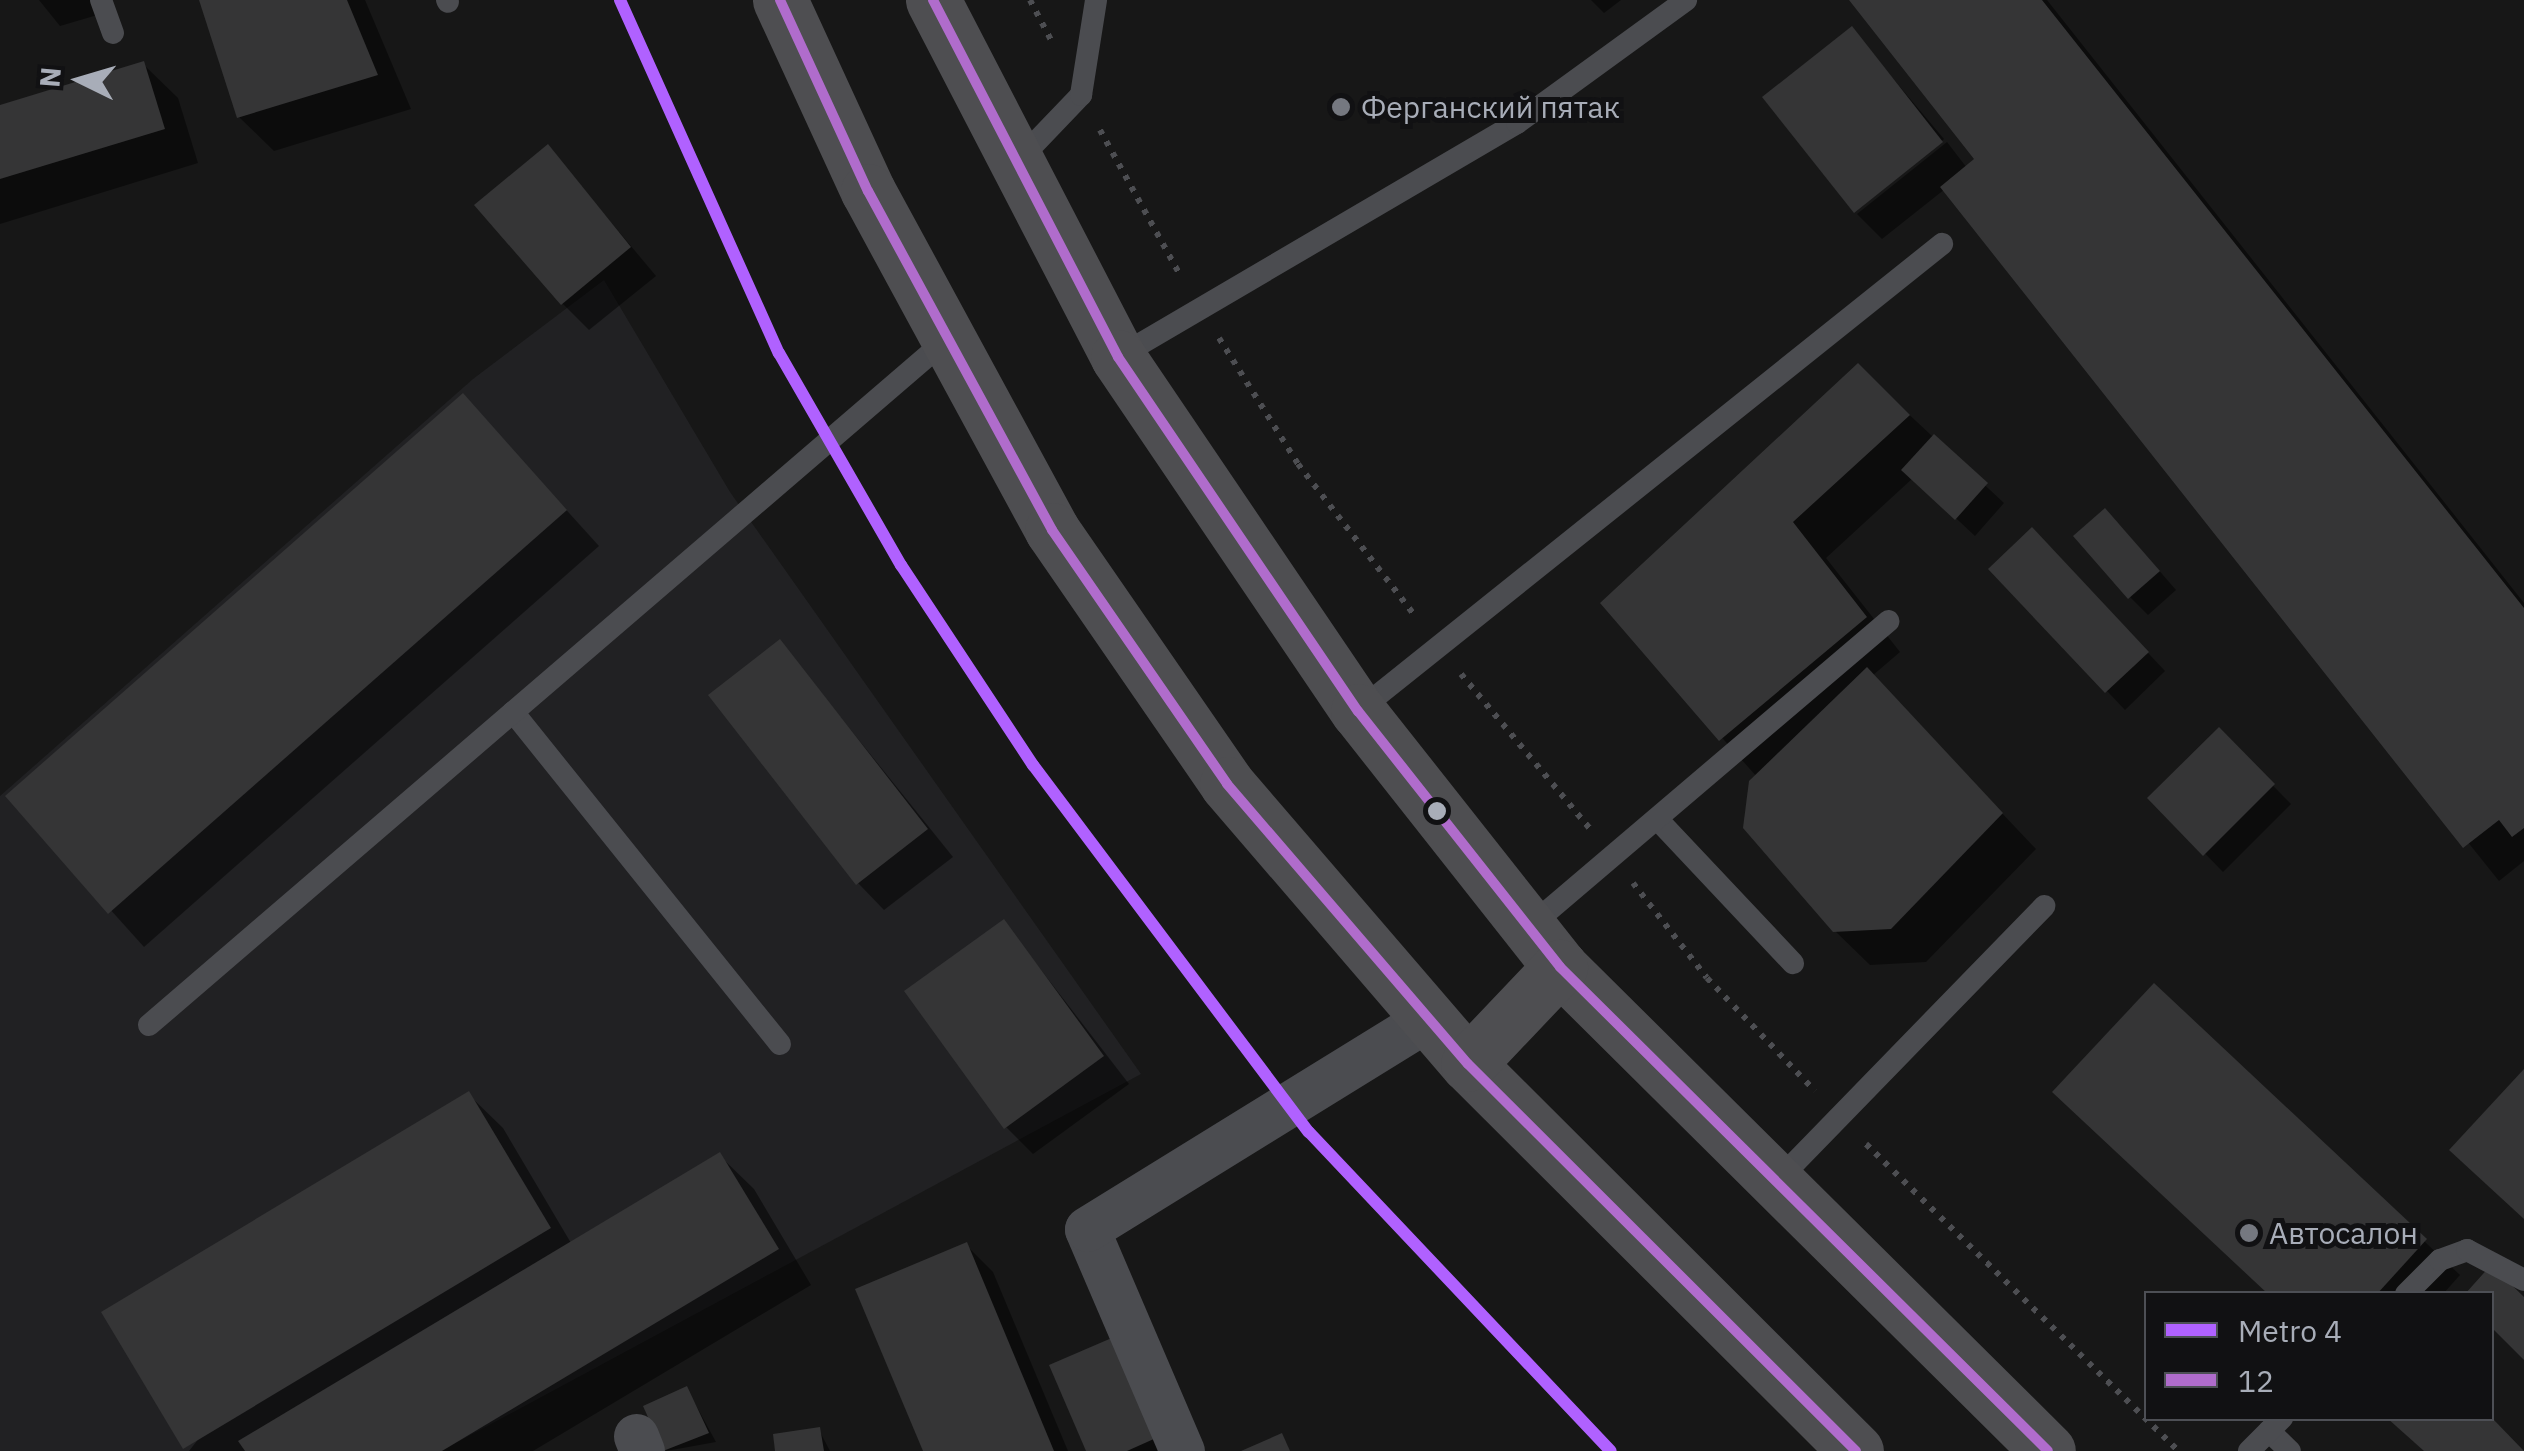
<!DOCTYPE html>
<html>
<head>
<meta charset="utf-8">
<style>
	body { margin:0 }
	#map { position:relative; width:2524px; height:1451px; overflow:hidden; background:#171717; font-family:"IBM Plex Sans",sans-serif }
	div>[style] { position:absolute }
	.built>* { inset:0; background:#212123 }
	.shadow>* { inset:0; background:#0007 }
	.building>* { inset:0; background:#353536 }
	.path>* { height:6px; margin-top:-3px; transform-origin:0; background:repeating-linear-gradient(90deg,#4d4e52 0 5px,transparent 0 13px) }
	.lane>* { height:22px; margin:-11px; padding:0 11px; transform-origin:11px; border-radius:11px; background:#4b4c50 }
	.street>* { height:45px; margin:-22.5px; padding:0 22.5px; transform-origin:22.5px; border-radius:22.5px; background:#4b4c50 }
	.highway>* { height:55px; margin:-27.5px; padding:0 27.5px; transform-origin:27.5px; border-radius:27.5px; background:#4e4e51 }
	.bus-1>* { height:10px; margin:-5px; padding:0 5px; transform-origin:5px; border-radius:5px; background:#b06ccc }
	.metro-1>* { height:12px; margin:-6px; padding:0 6px; transform-origin:6px; border-radius:6px; background:#b061ff }
	.dots>* { width:28px; height:28px; translate:-50% -50%; box-sizing:border-box; border:5px solid #111113; border-radius:50% }
	span { translate:-50% -50%; white-space:nowrap; text-align:center; line-height:1.15; -webkit-text-stroke:10px #111113; paint-order:stroke }
	.poi-label { font-size:30px; color:#a8adb8 }
	.left { translate:0 -50%; text-align:left }
	.legend { position:absolute; left:2144px; top:1291px; width:350px; height:130px; box-sizing:border-box; background:#111113; border:2px solid #4d4f55; margin:0; padding:12px 18px; list-style:none; font-size:30px; color:#a8adb8 }
	.legend li { display:flex; align-items:center; gap:20px; height:50px }
	.legend b { width:50px; border:2px solid #4d4f55 }
	.north { position:absolute; left:30px; top:30px; width:100px; height:100px; -webkit-text-stroke:8px #111113; paint-order:stroke; rotate:275deg; font-size:28px; font-weight:700; line-height:40px; text-align:center; color:#a8adb8 }
	.north::after { content:''; display:block; margin:auto; width:35px; height:45px; background:#a8adb8; clip-path:polygon(50% 0,100% 100%,50% 72%,0 100%) }
</style>
</head>
<body>
<div id="map">
	<div class="built">
		<i style="clip-path:polygon(604px 280px,730px 492px,1141px 1074px,441px 1451px,0 1451px,0 796px,473px 379px)"></i>
	</div>
	<div class="shadow">
		<i style="clip-path:polygon(39px 0,107px 0,111px 11px,60px 26px)"></i>
		<i style="clip-path:polygon(202px 0,365px 0,411px 109px,274px 151px,239px 117px)"></i>
		<i style="clip-path:polygon(1591px 0,1621px 0,1604px 13px)"></i>
		<i style="clip-path:polygon(1852px 0,2047px 0,2524px 603px,2524px 861px,2499px 881px,1945px 189px,1882px 239px,1857px 214px,1947px 142px,1967px 168px,1978px 159px)"></i>
		<i style="clip-path:polygon(1852px 30px,1944px 139px,1855px 209px)"></i>
		<i style="clip-path:polygon(143px 64px,178px 98px,198px 163px,0 224px,0 108px)"></i>
		<i style="clip-path:polygon(548px 147px,656px 276px,589px 330px,562px 303px)"></i>
		<i style="clip-path:polygon(1858px 367px,2004px 503px,1975px 536px,1913px 478px,1826px 558px,1900px 652px,1872px 676px,2036px 849px,1926px 962px,1870px 965px,1834px 930px,1757px 777px,1603px 604px)"></i>
		<i style="clip-path:polygon(463px 396px,599px 546px,144px 947px,9px 797px)"></i>
		<i style="clip-path:polygon(2123px 529px,2176px 590px,2148px 615px,2130px 597px)"></i>
		<i style="clip-path:polygon(2050px 549px,2165px 671px,2125px 710px,1992px 569px)"></i>
		<i style="clip-path:polygon(780px 642px,953px 857px,884px 910px,858px 883px)"></i>
		<i style="clip-path:polygon(2219px 731px,2291px 804px,2223px 872px,2151px 798px)"></i>
		<i style="clip-path:polygon(1004px 922px,1129px 1084px,1033px 1154px,1006px 1127px)"></i>
		<i style="clip-path:polygon(2154px 986px,2460px 1275px,2443px 1294px,2269px 1294px)"></i>
		<i style="clip-path:polygon(468px 1094px,503px 1128px,571px 1243px,719px 1155px,754px 1189px,811px 1285px,533px 1451px,189px 1451px)"></i>
		<i style="clip-path:polygon(966px 1245px,993px 1272px,1068px 1451px,925px 1451px)"></i>
		<i style="clip-path:polygon(1053px 1366px,1171px 1451px,1088px 1451px)"></i>
		<i style="clip-path:polygon(687px 1389px,716px 1442px,666px 1451px,646px 1407px)"></i>
		<i style="clip-path:polygon(819px 1430px,830px 1451px,778px 1451px)"></i>
	</div>
	<div class="building">
		<i style="clip-path:polygon(199px 0,347px 0,378px 75px,237px 118px)"></i>
		<i style="clip-path:polygon(1849px 0,2042px 0,2524px 608px,2524px 828px,2512px 837px,2499px 820px,2463px 848px,1940px 187px,1974px 159px)"></i>
		<i style="clip-path:polygon(1852px 26px,1943px 142px,1854px 213px,1762px 97px)"></i>
		<i style="clip-path:polygon(144px 61px,165px 129px,0 179px,0 105px)"></i>
		<i style="clip-path:polygon(548px 144px,631px 247px,561px 305px,474px 205px)"></i>
		<i style="clip-path:polygon(1858px 363px,1910px 415px,1793px 522px,1867px 617px,1719px 741px,1600px 603px)"></i>
		<i style="clip-path:polygon(463px 393px,567px 510px,108px 914px,5px 796px)"></i>
		<i style="clip-path:polygon(1934px 434px,1988px 483px,1955px 520px,1901px 470px)"></i>
		<i style="clip-path:polygon(2105px 508px,2160px 571px,2128px 599px,2073px 536px)"></i>
		<i style="clip-path:polygon(2032px 527px,2149px 652px,2105px 693px,1988px 569px)"></i>
		<i style="clip-path:polygon(780px 639px,928px 829px,856px 885px,708px 695px)"></i>
		<i style="clip-path:polygon(1867px 667px,2003px 813px,1891px 929px,1833px 932px,1743px 828px,1749px 781px)"></i>
		<i style="clip-path:polygon(2219px 727px,2275px 784px,2203px 856px,2147px 798px)"></i>
		<i style="clip-path:polygon(1004px 919px,1104px 1056px,1004px 1129px,904px 991px)"></i>
		<i style="clip-path:polygon(2154px 983px,2427px 1239px,2377px 1294px,2268px 1294px,2052px 1092px)"></i>
		<i style="clip-path:polygon(2524px 1069px,2524px 1219px,2449px 1150px)"></i>
		<i style="clip-path:polygon(469px 1091px,551px 1228px,183px 1449px,101px 1312px)"></i>
		<i style="clip-path:polygon(720px 1152px,779px 1249px,442px 1451px,245px 1451px,238px 1441px)"></i>
		<i style="clip-path:polygon(967px 1242px,1054px 1451px,923px 1451px,855px 1289px)"></i>
		<i style="clip-path:polygon(2491px 1265px,2524px 1297px,2524px 1360px,2492px 1328px,2492px 1294px,2465px 1294px)"></i>
		<i style="clip-path:polygon(1114px 1337px,1156px 1438px,1127px 1451px,1086px 1451px,1049px 1365px)"></i>
		<i style="clip-path:polygon(687px 1386px,709px 1433px,663px 1451px,643px 1406px)"></i>
		<i style="clip-path:polygon(2387px 1418px,2492px 1418px,2524px 1451px,2424px 1451px)"></i>
		<i style="clip-path:polygon(820px 1427px,824px 1451px,775px 1451px,773px 1434px)"></i>
		<i style="clip-path:polygon(1282px 1433px,1290px 1451px,1241px 1451px)"></i>
	</div>
	<div class="path">
		<i style="left:1030px;top:0;width:45px;rotate:62.3deg"></i>
		<i style="left:1100px;top:130px;width:168px;rotate:61.1deg"></i>
		<i style="left:1219px;top:338px;width:149px;rotate:57.9deg"></i>
		<i style="left:1298px;top:464px;width:193px;rotate:52.4deg"></i>
		<i style="left:1461px;top:674px;width:203px;rotate:50.2deg"></i>
		<i style="left:1633px;top:883px;width:120px;rotate:52.1deg"></i>
		<i style="left:1707px;top:978px;width:156px;rotate:46.3deg"></i>
		<i style="left:1866px;top:1144px;width:438px;rotate:44.5deg"></i>
	</div>
	<div class="lane">
		<i style="left:101px;top:0;width:35px;rotate:70deg"></i>
		<i style="left:447px;top:0;width:2px;rotate:63deg"></i>
		<i style="left:1017px;top:162px;width:93px;rotate:-46.3deg"></i>
		<i style="left:1081px;top:95px;width:96px;rotate:-81deg"></i>
		<i style="left:1118px;top:357px;width:463px;rotate:-30.4deg"></i>
		<i style="left:1517px;top:123px;width:209px;rotate:-36deg"></i>
		<i style="left:1358px;top:711px;width:748px;rotate:-38.65deg"></i>
		<i style="left:513px;top:712px;width:426px;rotate:51.2deg"></i>
		<i style="left:1660px;top:822px;width:194px;rotate:46.7deg"></i>
		<i style="left:1529px;top:927px;width:472px;rotate:-40.4deg"></i>
		<i style="left:149px;top:1025px;width:1050px;rotate:-40.67deg"></i>
		<i style="left:1776px;top:1182px;width:385px;rotate:-45.8deg"></i>
		<i style="left:2406px;top:1294px;width:48px;rotate:-45deg"></i>
		<i style="left:2440px;top:1260px;width:29px;rotate:-20deg"></i>
		<i style="left:2467px;top:1250px;width:64px;rotate:27.8deg"></i>
		<i style="left:2269px;top:1431px;width:29px;rotate:44deg"></i>
		<i style="left:2249px;top:1451px;width:47px;rotate:-45deg"></i>
	</div>
	<div class="street">
		<i style="left:636px;top:1436px;width:16px;rotate:68deg"></i>
		<i style="left:1182px;top:1451px;width:241px;rotate:-113.2deg"></i>
		<i style="left:1087px;top:1229px;width:400px;rotate:-31.7deg"></i>
	</div>
	<div class="highway">
		<i style="left:780px;top:0;width:210px;rotate:65.3deg"></i>
		<i style="left:868px;top:191px;width:386px;rotate:61.5deg"></i>
		<i style="left:1052px;top:530px;width:308px;rotate:55.4deg"></i>
		<i style="left:1227px;top:784px;width:369px;rotate:49.3deg"></i>
		<i style="left:1468px;top:1064px;width:548px;rotate:44.93deg"></i>
		<i style="left:933px;top:0;width:402px;rotate:62.6deg"></i>
		<i style="left:1118px;top:357px;width:428px;rotate:55.9deg"></i>
		<i style="left:1358px;top:711px;width:326px;rotate:51.7deg"></i>
		<i style="left:1560px;top:967px;width:687px;rotate:44.76deg"></i>
		<i style="left:1468px;top:1064px;width:134px;rotate:-46.5deg"></i>
	</div>
	<div class="bus-1">
		<i style="left:780px;top:0;width:210px;rotate:65.3deg"></i>
		<i style="left:868px;top:191px;width:386px;rotate:61.5deg"></i>
		<i style="left:1052px;top:530px;width:308px;rotate:55.4deg"></i>
		<i style="left:1227px;top:784px;width:369px;rotate:49.3deg"></i>
		<i style="left:1468px;top:1064px;width:548px;rotate:44.93deg"></i>
		<i style="left:933px;top:0;width:402px;rotate:62.6deg"></i>
		<i style="left:1118px;top:357px;width:428px;rotate:55.9deg"></i>
		<i style="left:1358px;top:711px;width:326px;rotate:51.7deg"></i>
		<i style="left:1560px;top:967px;width:687px;rotate:44.76deg"></i>
	</div>
	<div class="metro-1">
		<i style="left:620px;top:0;width:387px;rotate:65.8deg"></i>
		<i style="left:779px;top:353px;width:245px;rotate:60.1deg"></i>
		<i style="left:901px;top:565px;width:240px;rotate:56.6deg"></i>
		<i style="left:1033px;top:765px;width:459px;rotate:53.1deg"></i>
		<i style="left:1309px;top:1132px;width:439px;rotate:46.6deg"></i>
	</div>
	<div class="dots">
		<i style="left:1341px;top:107px;background:#757880"></i>
		<i style="left:1437px;top:811px;background:#a8adb8"></i>
		<i style="left:2249px;top:1233px;background:#757880"></i>
	</div>
	<div class="poi-label">
		<span class="left" style="left:1361px;top:107px">Ферганский пятак</span>
		<span class="left" style="left:2269px;top:1233px">Автосалон</span>
	</div>
	<ul class="legend">
	<li><b style="height:12px;background:#b061ff"></b>Metro 4</li>
	<li><b style="height:12px;background:#b06ccc"></b>12</li>
	</ul>
	<div class="north">N</div>
</div>
</body>
</html>
